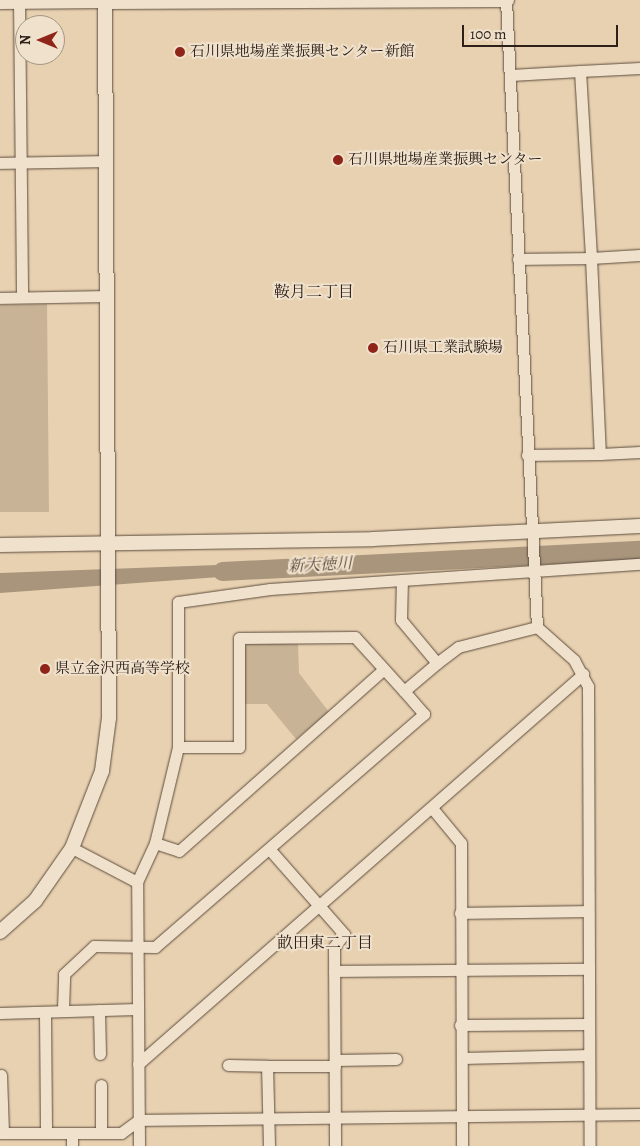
<!DOCTYPE html>
<html>
<head>
<meta charset="utf-8">
<style>
	body { margin:0 }
	#map { position:relative; width:640px; height:1146px; overflow:hidden; background:#e8d1b0; font-family:Alegreya,"Noto Serif JP",serif }
	div>[style] { position:absolute }
	.green>* { inset:0; background:#c8b396 }
	.water>* { inset:0; background:#a8957c }
	.river>* { height:19px; margin:-9.5px; padding:0 9.5px; transform-origin:9.5px; border-radius:9.5px; background:#a8957c }
	.roads { filter:drop-shadow(0 0 1px #5c4c3e) drop-shadow(0 0 1px #5c4c3e) }
	.minor>* { height:11px; margin:-5.5px; padding:0 5.5px; transform-origin:5.5px; border-radius:5.5px; background:#f0e1cc }
	.tertiary>* { height:14px; margin:-7px; padding:0 7px; transform-origin:7px; border-radius:7px; background:#f0e1cc }
	.dots>* { width:14px; height:14px; translate:-50% -50%; box-sizing:border-box; border:2px solid #f0e1cc; border-radius:50% }
	span { translate:-50% -50%; white-space:nowrap; text-align:center; line-height:1.15; -webkit-text-stroke:4px #f0e1cc; paint-order:stroke }
	.poi-label { font-size:15px; color:#2d2018 }
	.left { translate:0 -50%; text-align:left }
	.neighbourhood-label { font-size:16px; color:#2d2018 }
	.water-label { font-size:16px; color:#58493b; font-style:italic }
	.north { position:absolute; left:15px; top:15px; width:50px; height:50px; box-sizing:border-box; background:#f0e1cc; border:1px solid #a29484; border-radius:50%; rotate:270deg; font-size:14px; font-weight:700; line-height:20px; text-align:center; color:#2d2018 }
	.north::after { content:''; display:block; margin:auto; width:18px; height:22px; background:#8f2418; clip-path:polygon(50% 0,100% 100%,50% 72%,0 100%) }
	.scale { position:absolute; left:462px; top:25px; width:156px; height:22px; box-sizing:border-box; border:2px solid #2d2018; border-top:0; padding-left:6px; font-size:15px; line-height:18px; white-space:nowrap; color:#2d2018; -webkit-text-stroke:4px #f0e1cc; paint-order:stroke }
</style>
</head>
<body>
<div id="map">
	<div class="green">
		<i style="clip-path:polygon(47px 304px,49px 512px,0 512px,0 305px)"></i>
		<i style="clip-path:polygon(249px 643px,298px 643px,299px 673px,329px 712px,296px 739px,267px 704px,244px 704px,244px 648px)"></i>
	</div>
	<div class="water">
		<i style="clip-path:polygon(244px 564px,247px 575px,0 593px,0 573px)"></i>
	</div>
	<div class="river">
		<i style="left:222px;top:571px;width:419px;rotate:-2.9deg"></i>
	</div>
	<div class="roads">
		<div class="minor">
			<i style="left:19px;top:0;width:297px;rotate:89.4deg"></i>
			<i style="left:506px;top:0;width:628px;rotate:87.17deg"></i>
			<i style="left:537px;top:627px;width:50px;rotate:41.7deg"></i>
			<i style="left:574px;top:660px;width:30px;rotate:62deg"></i>
			<i style="left:588px;top:686px;width:460px;rotate:89.8deg"></i>
			<i style="left:0;top:3px;width:106px;rotate:-0.5deg"></i>
			<i style="left:580px;top:71px;width:60px;rotate:-2.9deg"></i>
			<i style="left:511px;top:75px;width:69px;rotate:-3.3deg"></i>
			<i style="left:580px;top:71px;width:187px;rotate:86.6deg"></i>
			<i style="left:591px;top:258px;width:49px;rotate:-3.5deg"></i>
			<i style="left:0;top:163px;width:105px;rotate:-1.1deg"></i>
			<i style="left:518px;top:259px;width:73px;rotate:-0.8deg"></i>
			<i style="left:591px;top:258px;width:196px;rotate:87.4deg"></i>
			<i style="left:600px;top:454px;width:40px;rotate:-2.9deg"></i>
			<i style="left:0;top:298px;width:104px;rotate:-1.1deg"></i>
			<i style="left:527px;top:455px;width:73px;rotate:-0.8deg"></i>
			<i style="left:437px;top:663px;width:26px;rotate:-37deg"></i>
			<i style="left:458px;top:647px;width:81px;rotate:-14.2deg"></i>
			<i style="left:178px;top:747px;width:61px"></i>
			<i style="left:239px;top:747px;width:109px;rotate:-90deg"></i>
			<i style="left:239px;top:638px;width:116px;rotate:-0.5deg"></i>
			<i style="left:355px;top:637px;width:73px;rotate:47.8deg"></i>
			<i style="left:404px;top:691px;width:43px;rotate:-40.3deg"></i>
			<i style="left:437px;top:663px;width:56px;rotate:-129.9deg"></i>
			<i style="left:401px;top:620px;width:40px;rotate:-88.6deg"></i>
			<i style="left:432px;top:808px;width:45px;rotate:50.4deg"></i>
			<i style="left:461px;top:843px;width:303px;rotate:89.8deg"></i>
			<i style="left:155px;top:843px;width:25px;rotate:18deg"></i>
			<i style="left:179px;top:851px;width:273px;rotate:-41.6deg"></i>
			<i style="left:72px;top:848px;width:73px;rotate:27.6deg"></i>
			<i style="left:271px;top:851px;width:111px;rotate:48.7deg"></i>
			<i style="left:344px;top:934px;width:16px;rotate:128deg"></i>
			<i style="left:334px;top:947px;width:199px;rotate:89.7deg"></i>
			<i style="left:460px;top:913px;width:127px;rotate:-0.9deg"></i>
			<i style="left:334px;top:971px;width:254px;rotate:-0.5deg"></i>
			<i style="left:63px;top:1009px;width:35px;rotate:-88deg"></i>
			<i style="left:64px;top:974px;width:41px;rotate:-43deg"></i>
			<i style="left:94px;top:946px;width:61px;rotate:0.9deg"></i>
			<i style="left:155px;top:947px;width:356px;rotate:-40.9deg"></i>
			<i style="left:424px;top:714px;width:30px;rotate:-131deg"></i>
			<i style="left:99px;top:1010px;width:44px;rotate:88.7deg"></i>
			<i style="left:0;top:1013px;width:137px;rotate:-1.7deg"></i>
			<i style="left:45px;top:1013px;width:120px;rotate:89.5deg"></i>
			<i style="left:460px;top:1025px;width:128px;rotate:-0.4deg"></i>
			<i style="left:462px;top:1058px;width:127px;rotate:-1.4deg"></i>
			<i style="left:335px;top:1060px;width:61px;rotate:-0.9deg"></i>
			<i style="left:138px;top:1064px;width:592px;rotate:-41.23deg"></i>
			<i style="left:228px;top:1065px;width:39px;rotate:1deg"></i>
			<i style="left:1px;top:1075px;width:58px;rotate:88deg"></i>
			<i style="left:0;top:1133px;width:121px"></i>
			<i style="left:121px;top:1133px;width:22px;rotate:-36deg"></i>
			<i style="left:139px;top:1120px;width:501px;rotate:-0.69deg"></i>
			<i style="left:72px;top:1133px;width:13px;rotate:90deg"></i>
			<i style="left:101px;top:1133px;width:48px;rotate:-90deg"></i>
			<i style="left:139px;top:1146px;width:264px;rotate:-90.4deg"></i>
			<i style="left:137px;top:882px;width:43px;rotate:-65.2deg"></i>
			<i style="left:155px;top:843px;width:99px;rotate:-76.5deg"></i>
			<i style="left:178px;top:747px;width:145px;rotate:-90deg"></i>
			<i style="left:178px;top:602px;width:93px;rotate:-8deg"></i>
			<i style="left:270px;top:589px;width:371px;rotate:-3.9deg"></i>
			<i style="left:269px;top:1146px;width:80px;rotate:-91.4deg"></i>
			<i style="left:267px;top:1066px;width:68px"></i>
		</div>
		<div class="tertiary">
			<i style="left:106px;top:2px;width:401px;rotate:-0.3deg"></i>
			<i style="left:0;top:545px;width:373px;rotate:-0.9deg"></i>
			<i style="left:373px;top:539px;width:267px;rotate:-2.8deg"></i>
			<i style="left:0;top:932px;width:47px;rotate:-41.5deg"></i>
			<i style="left:35px;top:901px;width:65px;rotate:-55.1deg"></i>
			<i style="left:72px;top:848px;width:83px;rotate:-68.7deg"></i>
			<i style="left:102px;top:771px;width:53px;rotate:-82.5deg"></i>
			<i style="left:109px;top:718px;width:718px;rotate:-90.32deg"></i>
		</div>
	</div>
	<div class="dots">
		<i style="left:180px;top:52px;background:#8f2418"></i>
		<i style="left:338px;top:160px;background:#8f2418"></i>
		<i style="left:373px;top:348px;background:#8f2418"></i>
		<i style="left:45px;top:669px;background:#8f2418"></i>
	</div>
	<div class="poi-label">
		<span class="left" style="left:190px;top:52px">石川県地場産業振興センター新館</span>
		<span class="left" style="left:348px;top:160px">石川県地場産業振興センター</span>
		<span class="left" style="left:383px;top:348px">石川県工業試験場</span>
		<span class="left" style="left:55px;top:669px">県立金沢西高等学校</span>
	</div>
	<div class="neighbourhood-label">
		<span style="left:314px;top:292px">鞍月二丁目</span>
		<span style="left:325px;top:943px">畝田東二丁目</span>
	</div>
	<div class="water-label">
		<span style="left:320px;top:565px;rotate:-3deg">新大徳川</span>
	</div>
	<div class="north">N</div>
	<div class="scale">100 m</div>
</div>
</body>
</html>
